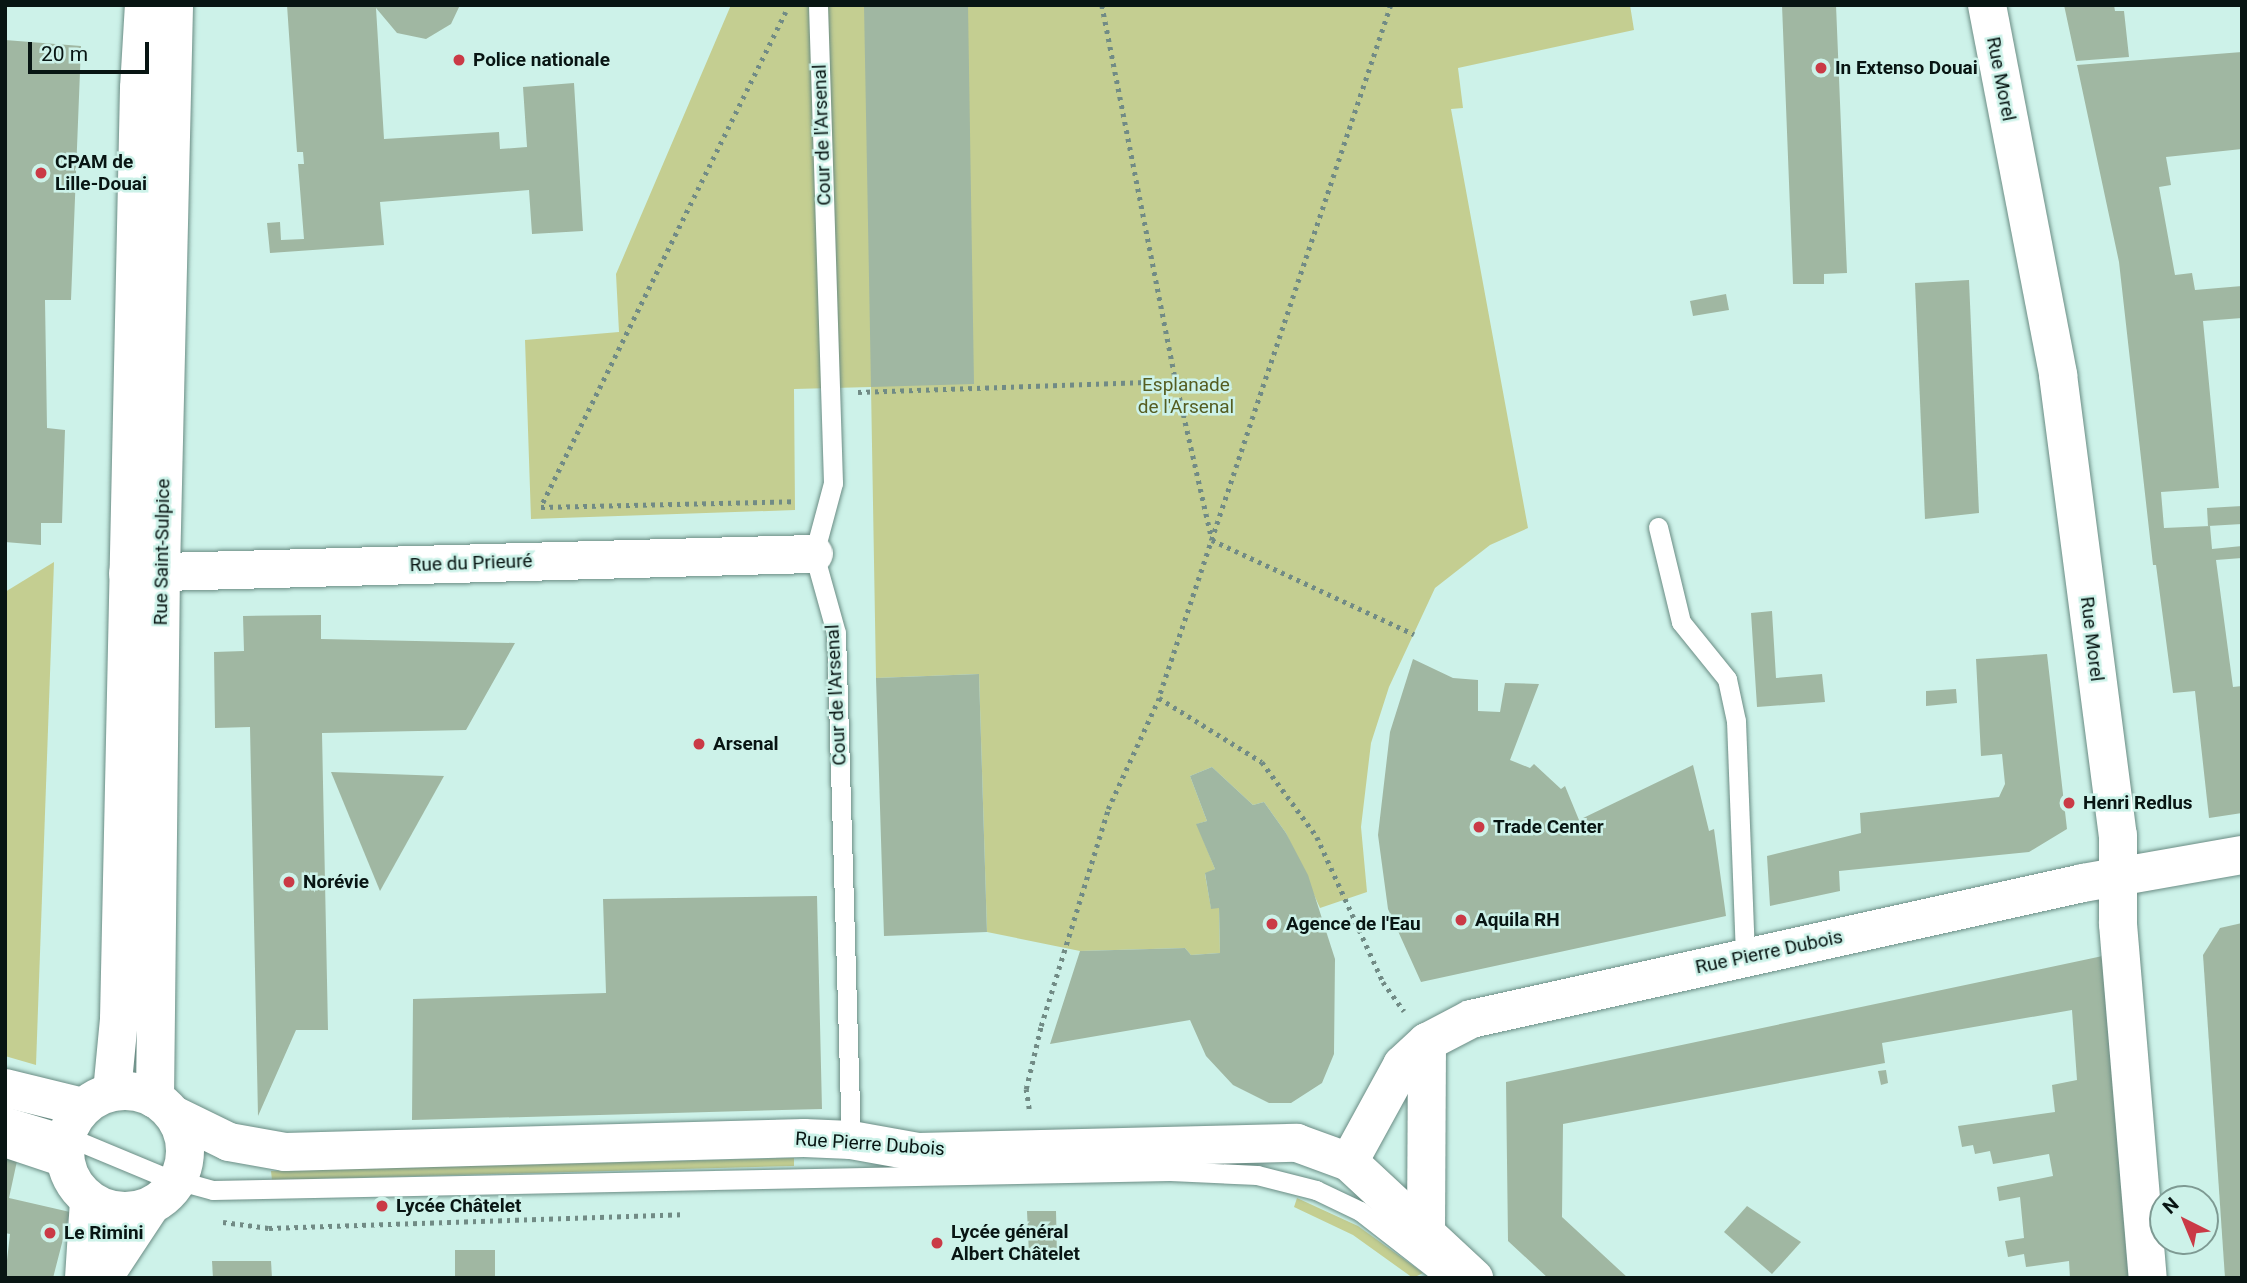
<!DOCTYPE html>
<html>
<head>
<meta charset="utf-8">
<style>
	body { margin:0 }
	#map { position:relative; width:2247px; height:1283px; overflow:hidden; background:#cdf2e9; font-family:Roboto,sans-serif }
	div>[style] { position:absolute }
	.green>* { inset:0; background:#c4ce91 }
	.building>* { inset:0; background:#a0b7a2 }
	.path>* { height:4.5px; margin-top:-2.25px; transform-origin:0; background:repeating-linear-gradient(90deg,#718b85 0 3.5px,transparent 0 8.5px) }
	.roads { filter:drop-shadow(0 0 2px #6a8c84) drop-shadow(0 0 2px #6a8c84) }
	.lane>* { height:19px; margin:-9.5px; padding:0 9.5px; transform-origin:9.5px; border-radius:9.5px; background:#fff }
	.street>* { height:38px; margin:-19px; padding:0 19px; transform-origin:19px; border-radius:19px; background:#fff }
	.secondary>* { height:38px; margin:-19px; padding:0 19px; transform-origin:19px; border-radius:19px; background:#fff }
	.secondary>.ring { margin:-19px; padding:0; box-sizing:content-box; background:none; border:38px solid #fff; border-radius:50% }
	.dots>* { width:19px; height:19px; translate:-50% -50%; box-sizing:border-box; border:4px solid #cdf2e9; border-radius:50% }
	span { translate:-50% -50%; white-space:nowrap; text-align:center; line-height:1.15; -webkit-text-stroke:5px #cdf2e9; paint-order:stroke }
	.poi-label { font-size:19px; color:#081513; font-weight:700 }
	.left { translate:0 -50%; text-align:left }
	.street-label { font-size:19px; color:#081513 }
	.park-label { font-size:19px; color:#555d21 }
	.frame { position:absolute; inset:0; border:7px solid #081513; pointer-events:none }
	.north { position:absolute; left:2149px; top:1185px; width:70px; height:70px; box-sizing:border-box; background:#cdf2e9; border:2px solid #7e9a93; border-radius:50%; rotate:317deg; font-size:19px; font-weight:700; line-height:28px; text-align:center; color:#081513 }
	.north::after { content:''; display:block; margin:auto; width:24px; height:32px; background:#ca3a46; clip-path:polygon(50% 0,100% 100%,50% 72%,0 100%) }
	.scale { position:absolute; left:28px; top:42px; width:121px; height:32px; box-sizing:border-box; border:4px solid #081513; border-top:0; padding-left:9px; font-size:21px; line-height:24px; white-space:nowrap; color:#081513; -webkit-text-stroke:5px #cdf2e9; paint-order:stroke }
</style>
</head>
<body>
<div id="map">
	<div class="green">
		<i style="clip-path:polygon(731px 5px,1630px 5px,1634px 30px,1458px 68px,1463px 108px,1451px 109px,1528px 528px,1490px 545px,1435px 588px,1389px 687px,1371px 743px,1361px 827px,1367px 892px,1320px 908px,1286px 833px,1264px 802px,1253px 805px,1212px 767px,1190px 776px,1207px 821px,1197px 824px,1215px 869px,1205px 874px,1211px 908px,1219px 908px,1220px 953px,1191px 955px,1185px 948px,1080px 951px,987px 932px,979px 674px,876px 678px,871px 387px,794px 389px,795px 510px,531px 519px,525px 340px,619px 332px,616px 274px)"></i>
		<i style="clip-path:polygon(54px 562px,36px 1065px,5px 1056px,5px 592px)"></i>
		<i style="clip-path:polygon(794px 1158px,794px 1166px,272px 1180px,271px 1171px)"></i>
		<i style="clip-path:polygon(1297px 1198px,1358px 1226px,1423px 1273px,1413px 1278px,1353px 1235px,1294px 1207px)"></i>
	</div>
	<div class="building">
		<i style="clip-path:polygon(287px 5px,460px 5px,451px 24px,426px 39px,397px 33px,376px 8px,384px 139px,499px 132px,500px 149px,527px 147px,523px 87px,574px 83px,583px 231px,532px 234px,529px 190px,380px 202px,384px 245px,270px 253px,267px 223px,280px 222px,281px 240px,304px 239px,298px 164px,304px 164px,303px 152px,297px 152px)"></i>
		<i style="clip-path:polygon(864px 5px,968px 5px,974px 384px,871px 387px)"></i>
		<i style="clip-path:polygon(1782px 5px,1836px 5px,1847px 273px,1824px 274px,1824px 284px,1793px 284px)"></i>
		<i style="clip-path:polygon(2064px 5px,2114px 5px,2115px 11px,2124px 11px,2129px 57px,2076px 61px)"></i>
		<i style="clip-path:polygon(5px 40px,81px 46px,71px 300px,45px 300px,47px 428px,65px 430px,62px 523px,41px 523px,41px 545px,5px 542px)"></i>
		<i style="clip-path:polygon(2242px 52px,2242px 149px,2166px 157px,2171px 185px,2159px 187px,2175px 275px,2192px 273px,2195px 290px,2242px 286px,2242px 318px,2203px 321px,2219px 488px,2161px 492px,2164px 528px,2210px 526px,2212px 549px,2242px 546px,2242px 558px,2216px 560px,2233px 687px,2242px 686px,2242px 813px,2209px 818px,2195px 691px,2173px 693px,2156px 565px,2153px 565px,2119px 262px,2077px 65px)"></i>
		<i style="clip-path:polygon(1969px 280px,1979px 513px,1925px 519px,1915px 283px)"></i>
		<i style="clip-path:polygon(1726px 294px,1729px 310px,1693px 316px,1690px 301px)"></i>
		<i style="clip-path:polygon(2242px 506px,2242px 524px,2208px 526px,2207px 508px)"></i>
		<i style="clip-path:polygon(1772px 611px,1776px 678px,1822px 674px,1825px 702px,1757px 707px,1751px 613px)"></i>
		<i style="clip-path:polygon(321px 615px,321px 639px,515px 643px,466px 730px,322px 733px,328px 1030px,296px 1030px,258px 1116px,250px 727px,215px 728px,214px 652px,244px 651px,243px 616px)"></i>
		<i style="clip-path:polygon(2047px 654px,2067px 829px,2029px 852px,1839px 871px,1840px 891px,1770px 906px,1767px 856px,1861px 833px,1860px 813px,1999px 797px,2005px 784px,2002px 754px,1981px 756px,1976px 659px)"></i>
		<i style="clip-path:polygon(1413px 659px,1453px 678px,1478px 680px,1478px 711px,1500px 712px,1505px 683px,1539px 684px,1510px 760px,1530px 768px,1534px 764px,1561px 789px,1565px 786px,1579px 820px,1693px 765px,1709px 831px,1714px 829px,1726px 916px,1421px 982px,1388px 909px,1378px 835px,1390px 732px)"></i>
		<i style="clip-path:polygon(979px 674px,987px 932px,884px 936px,876px 678px)"></i>
		<i style="clip-path:polygon(1956px 689px,1957px 703px,1926px 706px,1926px 691px)"></i>
		<i style="clip-path:polygon(1212px 767px,1253px 805px,1264px 802px,1286px 833px,1308px 875px,1335px 959px,1334px 1054px,1322px 1083px,1291px 1103px,1269px 1103px,1233px 1085px,1206px 1056px,1190px 1020px,1050px 1044px,1080px 951px,1185px 948px,1191px 955px,1220px 953px,1219px 908px,1211px 909px,1205px 873px,1215px 869px,1196px 824px,1207px 821px,1190px 776px)"></i>
		<i style="clip-path:polygon(331px 772px,444px 776px,380px 891px)"></i>
		<i style="clip-path:polygon(817px 896px,822px 1109px,412px 1120px,413px 999px,606px 993px,603px 899px)"></i>
		<i style="clip-path:polygon(2242px 923px,2242px 1278px,2225px 1278px,2203px 955px,2220px 928px)"></i>
		<i style="clip-path:polygon(2112px 954px,2135px 1278px,2070px 1278px,2069px 1261px,2026px 1267px,2024px 1254px,2008px 1257px,2005px 1241px,2024px 1238px,2020px 1197px,1999px 1201px,1997px 1187px,2053px 1176px,2049px 1154px,1993px 1164px,1990px 1151px,1975px 1154px,1973px 1145px,1962px 1147px,1958px 1126px,2055px 1112px,2052px 1085px,2077px 1080px,2072px 1010px,1882px 1043px,1885px 1063px,1563px 1124px,1562px 1217px,1628px 1278px,1548px 1278px,1508px 1241px,1506px 1082px)"></i>
		<i style="clip-path:polygon(1886px 1070px,1888px 1083px,1881px 1085px,1878px 1071px)"></i>
		<i style="clip-path:polygon(5px 1158px,17px 1161px,9px 1198px,70px 1212px,53px 1278px,5px 1278px,10px 1234px,5px 1233px)"></i>
		<i style="clip-path:polygon(1747px 1206px,1801px 1242px,1772px 1274px,1724px 1232px)"></i>
		<i style="clip-path:polygon(1027px 1211px,1056px 1211px,1057px 1255px,1029px 1255px)"></i>
		<i style="clip-path:polygon(455px 1250px,495px 1250px,495px 1278px,455px 1278px)"></i>
		<i style="clip-path:polygon(212px 1261px,271px 1261px,272px 1278px,213px 1278px)"></i>
	</div>
	<div class="path">
		<i style="left:1102px;top:5px;width:383px;rotate:78.9deg"></i>
		<i style="left:1176px;top:381px;width:163px;rotate:77.2deg"></i>
		<i style="left:1212px;top:540px;width:223px;rotate:25deg"></i>
		<i style="left:1391px;top:5px;width:731px;rotate:108.51deg"></i>
		<i style="left:1159px;top:698px;width:121px;rotate:31.9deg"></i>
		<i style="left:1262px;top:762px;width:93px;rotate:53.7deg"></i>
		<i style="left:1317px;top:837px;width:159px;rotate:65.5deg"></i>
		<i style="left:1383px;top:982px;width:36px;rotate:54deg"></i>
		<i style="left:786px;top:12px;width:552px;rotate:116.33deg"></i>
		<i style="left:541px;top:507px;width:255px;rotate:-1.3deg"></i>
		<i style="left:858px;top:392px;width:318px;rotate:-2deg"></i>
		<i style="left:1029px;top:1109px;width:20px;rotate:-99deg"></i>
		<i style="left:1026px;top:1089px;width:65px;rotate:-76.6deg"></i>
		<i style="left:1041px;top:1026px;width:227px;rotate:-72.8deg"></i>
		<i style="left:1108px;top:809px;width:122px;rotate:-65.3deg"></i>
		<i style="left:223px;top:1222px;width:46px;rotate:7.4deg"></i>
		<i style="left:269px;top:1228px;width:414px;rotate:-1.9deg"></i>
	</div>
	<div class="roads">
		<div class="lane">
			<i style="left:818px;top:5px;width:478px;rotate:88.2deg"></i>
			<i style="left:833px;top:483px;width:73px;rotate:105deg"></i>
			<i style="left:814px;top:554px;width:82px;rotate:74.4deg"></i>
			<i style="left:836px;top:633px;width:507px;rotate:88.31deg"></i>
			<i style="left:1658px;top:527px;width:98px;rotate:76.4deg"></i>
			<i style="left:1681px;top:622px;width:73px;rotate:51.1deg"></i>
			<i style="left:1727px;top:679px;width:43px;rotate:77.9deg"></i>
			<i style="left:1736px;top:721px;width:237px;rotate:87.8deg"></i>
			<i style="left:5px;top:1116px;width:51px;rotate:17deg"></i>
			<i style="left:54px;top:1131px;width:117px;rotate:22.6deg"></i>
			<i style="left:162px;top:1176px;width:53px;rotate:15.4deg"></i>
			<i style="left:213px;top:1190px;width:957px;rotate:-1.14deg"></i>
			<i style="left:1170px;top:1171px;width:87px;rotate:2.6deg"></i>
			<i style="left:1257px;top:1175px;width:61px;rotate:14.3deg"></i>
			<i style="left:1316px;top:1190px;width:49px;rotate:25.5deg"></i>
			<i style="left:1360px;top:1211px;width:109px;rotate:37.9deg"></i>
		</div>
		<div class="street">
			<i style="left:1987px;top:5px;width:377px;rotate:79.1deg"></i>
			<i style="left:2058px;top:375px;width:464px;rotate:82.6deg"></i>
			<i style="left:2118px;top:835px;width:89px;rotate:90deg"></i>
			<i style="left:2118px;top:924px;width:355px;rotate:85.2deg"></i>
			<i style="left:128px;top:573px;width:686px;rotate:-1.59deg"></i>
			<i style="left:1426px;top:1234px;width:192px;rotate:-89.7deg"></i>
		</div>
		<div class="secondary">
			<i style="left:5px;top:1088px;width:80px;rotate:13.7deg"></i>
			<i class="ring" style="left:65px;top:1091px;width:82px;height:82px"></i>
			<i style="left:112px;top:1092px;width:73px;rotate:-84.5deg"></i>
			<i style="left:119px;top:1019px;width:931px;rotate:-88.77deg"></i>
			<i style="left:139px;top:88px;width:83px;rotate:-86.6deg"></i>
			<i style="left:155px;top:1099px;width:528px;rotate:-89.35deg"></i>
			<i style="left:161px;top:571px;width:566px;rotate:-88.68deg"></i>
			<i style="left:174px;top:1115px;width:61px;rotate:26.1deg"></i>
			<i style="left:229px;top:1142px;width:57px;rotate:10.1deg"></i>
			<i style="left:285px;top:1152px;width:519px;rotate:-1.55deg"></i>
			<i style="left:804px;top:1138px;width:47px;rotate:2.4deg"></i>
			<i style="left:851px;top:1140px;width:68px;rotate:10.2deg"></i>
			<i style="left:918px;top:1152px;width:379px;rotate:-1.4deg"></i>
			<i style="left:1297px;top:1143px;width:55px;rotate:20.1deg"></i>
			<i style="left:1349px;top:1162px;width:171px;rotate:42.9deg"></i>
			<i style="left:5px;top:1138px;width:63px;rotate:18.4deg"></i>
			<i style="left:1349px;top:1162px;width:111px;rotate:-61.3deg"></i>
			<i style="left:1402px;top:1065px;width:34px;rotate:-43deg"></i>
			<i style="left:1427px;top:1042px;width:50px;rotate:-27.6deg"></i>
			<i style="left:1471px;top:1019px;width:627px;rotate:-12.53deg"></i>
			<i style="left:2083px;top:883px;width:161px;rotate:-10deg"></i>
			<i style="left:84px;top:1278px;width:78px;rotate:-86.3deg"></i>
			<i style="left:103px;top:1278px;width:85px;rotate:-56.5deg"></i>
		</div>
	</div>
	<div class="dots">
		<i style="left:459px;top:60px;background:#ca3a46"></i>
		<i style="left:1821px;top:68px;background:#ca3a46"></i>
		<i style="left:41px;top:173px;background:#ca3a46"></i>
		<i style="left:699px;top:744px;background:#ca3a46"></i>
		<i style="left:2069px;top:803px;background:#ca3a46"></i>
		<i style="left:1479px;top:827px;background:#ca3a46"></i>
		<i style="left:289px;top:882px;background:#ca3a46"></i>
		<i style="left:1461px;top:920px;background:#ca3a46"></i>
		<i style="left:1272px;top:924px;background:#ca3a46"></i>
		<i style="left:382px;top:1206px;background:#ca3a46"></i>
		<i style="left:50px;top:1233px;background:#ca3a46"></i>
		<i style="left:937px;top:1243px;background:#ca3a46"></i>
	</div>
	<div class="poi-label">
		<span class="left" style="left:473px;top:60px">Police nationale</span>
		<span class="left" style="left:1835px;top:68px">In Extenso Douai</span>
		<span class="left" style="left:55px;top:173px">CPAM de<br>Lille-Douai</span>
		<span class="left" style="left:713px;top:744px">Arsenal</span>
		<span class="left" style="left:2083px;top:803px">Henri Redlus</span>
		<span class="left" style="left:1493px;top:827px">Trade Center</span>
		<span class="left" style="left:303px;top:882px">Norévie</span>
		<span class="left" style="left:1475px;top:920px">Aquila RH</span>
		<span class="left" style="left:1286px;top:924px">Agence de l'Eau</span>
		<span class="left" style="left:396px;top:1206px">Lycée Châtelet</span>
		<span class="left" style="left:951px;top:1243px">Lycée général<br>Albert Châtelet</span>
		<span class="left" style="left:64px;top:1233px">Le Rimini</span>
	</div>
	<div class="street-label">
		<span style="left:2001px;top:79px;rotate:79deg">Rue Morel</span>
		<span style="left:822px;top:135px;rotate:-92deg">Cour de l'Arsenal</span>
		<span style="left:162px;top:552px;rotate:-89deg">Rue Saint-Sulpice</span>
		<span style="left:471px;top:563px;rotate:-2deg">Rue du Prieuré</span>
		<span style="left:2092px;top:639px;rotate:83deg">Rue Morel</span>
		<span style="left:836px;top:695px;rotate:-93deg">Cour de l'Arsenal</span>
		<span style="left:1769px;top:952px;rotate:-12deg">Rue Pierre Dubois</span>
		<span style="left:870px;top:1144px;rotate:4deg">Rue Pierre Dubois</span>
	</div>
	<div class="park-label">
		<span style="left:1186px;top:396px">Esplanade<br>de l'Arsenal</span>
	</div>
	<div class="frame"></div>
	<div class="north">N</div>
	<div class="scale">20 m</div>
</div>
</body>
</html>
